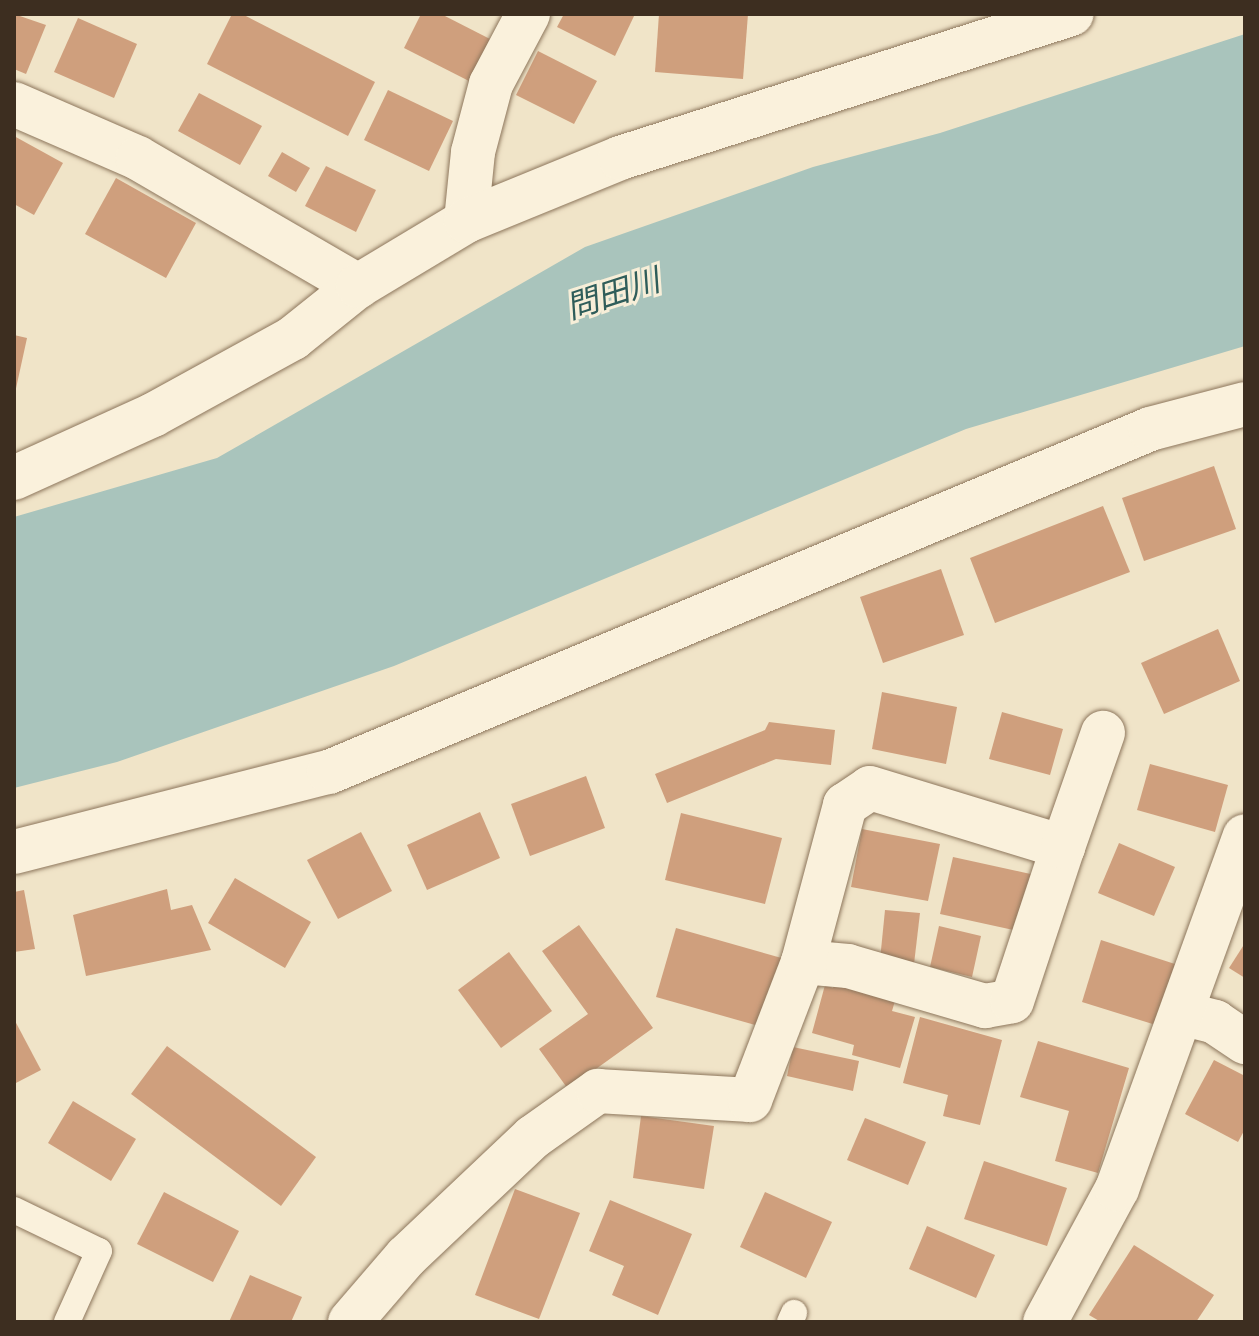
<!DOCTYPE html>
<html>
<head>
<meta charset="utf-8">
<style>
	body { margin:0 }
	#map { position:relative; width:1259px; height:1336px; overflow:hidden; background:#f0e4c8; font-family:"Zilla Slab","Noto Sans JP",serif }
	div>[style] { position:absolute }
	.water>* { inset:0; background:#a9c4bc }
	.building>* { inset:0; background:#cf9f7d }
	.roads { filter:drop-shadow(0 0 2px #8d765c) drop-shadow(0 0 2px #8d765c) }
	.service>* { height:26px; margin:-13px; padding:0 13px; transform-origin:13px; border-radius:13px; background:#faf1dc }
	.minor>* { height:44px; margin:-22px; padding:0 22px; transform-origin:22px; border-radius:22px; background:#faf1dc }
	span { translate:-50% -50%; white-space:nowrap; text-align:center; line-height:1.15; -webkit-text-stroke:6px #f7eed8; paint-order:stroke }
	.water-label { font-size:32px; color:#2f5d5a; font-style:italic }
	.frame { position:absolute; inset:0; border:16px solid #3d2e20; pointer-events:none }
</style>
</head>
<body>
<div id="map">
	<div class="water">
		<i style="clip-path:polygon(1245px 34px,1245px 346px,966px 429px,394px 666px,117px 762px,14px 788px,14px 517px,217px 458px,585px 247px,813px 167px,940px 133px)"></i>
	</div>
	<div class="building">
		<i style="clip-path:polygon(14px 14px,46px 25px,26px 74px,14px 69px)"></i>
		<i style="clip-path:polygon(232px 14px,242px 14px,375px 82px,348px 136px,207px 64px)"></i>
		<i style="clip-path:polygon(421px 14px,441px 14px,490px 39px,469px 81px,404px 48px)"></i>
		<i style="clip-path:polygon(564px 14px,635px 14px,615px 56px,557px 27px)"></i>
		<i style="clip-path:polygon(659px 14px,748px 14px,743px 79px,655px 72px)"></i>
		<i style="clip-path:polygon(78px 18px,137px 44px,114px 98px,54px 72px)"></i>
		<i style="clip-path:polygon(538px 51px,597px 81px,574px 124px,516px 95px)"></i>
		<i style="clip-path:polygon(388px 90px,453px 121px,429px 171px,364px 140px)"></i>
		<i style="clip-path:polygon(199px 93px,262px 126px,240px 165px,178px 131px)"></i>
		<i style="clip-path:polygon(14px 136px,63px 163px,34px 215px,14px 204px)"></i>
		<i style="clip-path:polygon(282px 152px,310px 168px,296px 192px,268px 176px)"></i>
		<i style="clip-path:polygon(326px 166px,376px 190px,356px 232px,305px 206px)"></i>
		<i style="clip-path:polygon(116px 178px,196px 223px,166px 278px,85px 234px)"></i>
		<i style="clip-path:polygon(14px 335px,27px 338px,15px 393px,14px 393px)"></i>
		<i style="clip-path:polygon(1214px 466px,1236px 529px,1144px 561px,1122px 498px)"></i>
		<i style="clip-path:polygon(1103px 506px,1130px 572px,995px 623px,970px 558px)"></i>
		<i style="clip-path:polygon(941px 569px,964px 635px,883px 663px,860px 597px)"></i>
		<i style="clip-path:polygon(1218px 629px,1240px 681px,1164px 714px,1141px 663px)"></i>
		<i style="clip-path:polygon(882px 692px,957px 707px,946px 764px,872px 749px)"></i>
		<i style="clip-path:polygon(1002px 712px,1063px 729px,1050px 775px,989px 759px)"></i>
		<i style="clip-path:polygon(769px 722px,835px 730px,831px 765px,776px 759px,667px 803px,655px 774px,765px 730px)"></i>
		<i style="clip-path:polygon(1150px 764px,1228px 785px,1215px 832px,1137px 810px)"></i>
		<i style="clip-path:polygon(586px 776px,605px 828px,530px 856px,511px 804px)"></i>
		<i style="clip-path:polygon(480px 812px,500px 858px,427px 890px,407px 845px)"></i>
		<i style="clip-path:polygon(681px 813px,782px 838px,765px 904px,665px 880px)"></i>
		<i style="clip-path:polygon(862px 829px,940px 844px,928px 901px,851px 887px)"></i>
		<i style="clip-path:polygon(361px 832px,392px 891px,338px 919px,307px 860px)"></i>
		<i style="clip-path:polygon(1119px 843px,1175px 867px,1154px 916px,1098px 893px)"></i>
		<i style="clip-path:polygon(953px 857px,1035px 875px,1023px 932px,940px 914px)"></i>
		<i style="clip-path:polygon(235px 878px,311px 922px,285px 968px,208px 923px)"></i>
		<i style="clip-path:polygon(167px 889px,171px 910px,192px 905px,211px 950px,86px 976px,73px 915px)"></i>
		<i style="clip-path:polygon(24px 890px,35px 949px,14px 952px,14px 892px)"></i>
		<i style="clip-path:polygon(885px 910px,920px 913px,914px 964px,880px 960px)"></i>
		<i style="clip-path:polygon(579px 925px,653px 1028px,568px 1089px,539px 1049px,588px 1014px,542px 951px)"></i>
		<i style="clip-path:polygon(939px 926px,981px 936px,972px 977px,930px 967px)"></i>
		<i style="clip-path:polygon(676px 928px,785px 959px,766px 1028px,656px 997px)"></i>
		<i style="clip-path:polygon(1101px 940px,1178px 965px,1159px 1026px,1082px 1002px)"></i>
		<i style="clip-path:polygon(1245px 943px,1245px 978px,1229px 968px)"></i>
		<i style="clip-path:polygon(509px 952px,552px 1011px,501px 1048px,458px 990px)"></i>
		<i style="clip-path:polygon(835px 977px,897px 994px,892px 1011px,915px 1017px,900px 1068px,852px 1055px,854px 1045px,812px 1033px,825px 985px,833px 988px)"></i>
		<i style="clip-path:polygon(920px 1017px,1002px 1040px,980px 1125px,943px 1116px,948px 1095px,903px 1083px)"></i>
		<i style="clip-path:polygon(14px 1019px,41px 1070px,14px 1084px)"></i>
		<i style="clip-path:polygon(1038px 1041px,1129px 1068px,1098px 1173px,1055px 1161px,1069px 1111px,1020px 1097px)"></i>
		<i style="clip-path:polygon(167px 1046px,316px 1157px,281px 1206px,131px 1094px)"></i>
		<i style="clip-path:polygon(793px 1047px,859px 1061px,853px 1091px,787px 1076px)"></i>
		<i style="clip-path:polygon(1214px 1060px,1245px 1076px,1245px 1129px,1238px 1142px,1185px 1114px)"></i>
		<i style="clip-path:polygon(73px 1101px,136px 1139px,111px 1181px,48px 1143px)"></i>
		<i style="clip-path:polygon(641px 1116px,714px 1126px,704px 1189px,633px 1178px)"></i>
		<i style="clip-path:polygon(865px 1118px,926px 1142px,908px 1185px,847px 1160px)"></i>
		<i style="clip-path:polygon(984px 1161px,1067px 1188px,1047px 1246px,964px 1219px)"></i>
		<i style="clip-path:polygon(515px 1189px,580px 1213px,539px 1319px,475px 1295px)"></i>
		<i style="clip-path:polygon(164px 1192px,239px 1231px,213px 1282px,137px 1244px)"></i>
		<i style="clip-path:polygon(765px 1192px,832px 1222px,806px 1278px,740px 1247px)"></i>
		<i style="clip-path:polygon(610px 1200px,692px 1234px,658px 1315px,612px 1295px,624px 1266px,589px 1251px)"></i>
		<i style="clip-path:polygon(927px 1226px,995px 1255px,976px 1298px,909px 1269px)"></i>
		<i style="clip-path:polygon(1134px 1245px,1214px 1295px,1196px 1322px,1101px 1322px,1089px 1315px)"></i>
		<i style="clip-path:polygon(250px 1275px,302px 1297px,291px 1322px,229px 1322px)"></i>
	</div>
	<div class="roads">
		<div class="service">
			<i style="left:14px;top:1210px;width:94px;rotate:25.8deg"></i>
			<i style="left:99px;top:1251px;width:78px;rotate:114.3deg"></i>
			<i style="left:790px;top:1322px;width:10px;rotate:-66deg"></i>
		</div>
		<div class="minor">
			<i style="left:14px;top:104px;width:135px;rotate:23.5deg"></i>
			<i style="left:138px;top:158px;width:255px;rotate:30.2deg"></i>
			<i style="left:466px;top:221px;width:69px;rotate:-84.2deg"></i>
			<i style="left:473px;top:152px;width:70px;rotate:-75.2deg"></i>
			<i style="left:491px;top:84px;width:79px;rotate:-62.1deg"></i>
			<i style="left:14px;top:478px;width:153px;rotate:-24.4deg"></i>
			<i style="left:153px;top:415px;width:160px;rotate:-28.8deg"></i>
			<i style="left:293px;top:338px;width:83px;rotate:-38.7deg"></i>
			<i style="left:358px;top:286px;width:126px;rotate:-31deg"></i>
			<i style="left:466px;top:221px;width:166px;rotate:-22.2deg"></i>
			<i style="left:620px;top:158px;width:474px;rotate:-17.7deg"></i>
			<i style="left:14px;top:852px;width:325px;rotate:-14.3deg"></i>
			<i style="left:329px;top:772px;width:890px;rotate:-22.67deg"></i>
			<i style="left:1150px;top:429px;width:98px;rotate:-14.7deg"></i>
			<i style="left:803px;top:962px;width:45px;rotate:5.1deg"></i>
			<i style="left:848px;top:966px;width:143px;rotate:16.3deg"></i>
			<i style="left:985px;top:1006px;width:27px;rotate:-10deg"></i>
			<i style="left:1012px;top:1001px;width:162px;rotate:-71.7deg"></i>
			<i style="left:1184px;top:1014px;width:32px;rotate:14deg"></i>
			<i style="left:1215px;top:1022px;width:36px;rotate:34deg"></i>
			<i style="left:350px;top:1322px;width:86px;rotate:-49.3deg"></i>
			<i style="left:406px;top:1257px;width:175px;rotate:-43.4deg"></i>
			<i style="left:533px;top:1137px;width:80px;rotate:-35.3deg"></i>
			<i style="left:598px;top:1091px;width:152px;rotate:3.4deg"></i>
			<i style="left:750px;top:1100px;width:148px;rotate:-69deg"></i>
			<i style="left:803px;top:962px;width:163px;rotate:-75deg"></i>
			<i style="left:845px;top:805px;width:30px;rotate:-34deg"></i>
			<i style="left:870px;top:788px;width:202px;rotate:17deg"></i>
			<i style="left:1063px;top:847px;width:121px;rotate:-70.7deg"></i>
			<i style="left:1045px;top:1322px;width:151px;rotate:-61.6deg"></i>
			<i style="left:1117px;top:1189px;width:375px;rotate:-70.1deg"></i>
		</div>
	</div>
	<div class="water-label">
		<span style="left:613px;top:294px;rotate:-18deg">問田川</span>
	</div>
	<div class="frame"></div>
</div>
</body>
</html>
